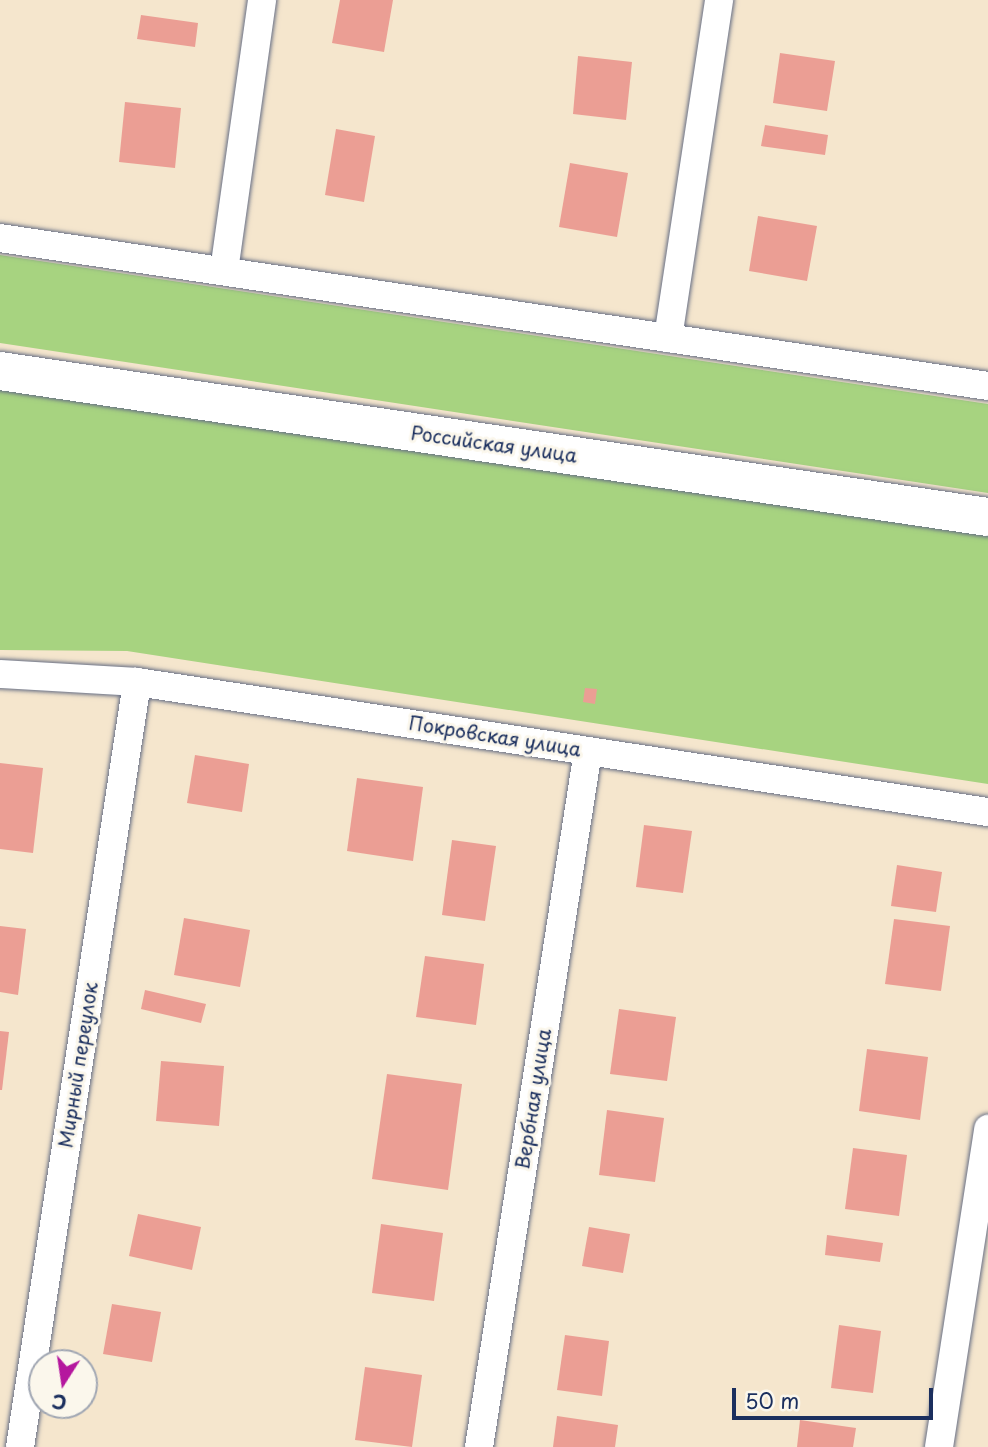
<!DOCTYPE html>
<html>
<head>
<meta charset="utf-8">
<style>
	body { margin:0 }
	#map { position:relative; width:988px; height:1447px; overflow:hidden; background:#f5e6cd; font-family:"Playpen Sans",sans-serif }
	div>[style] { position:absolute }
	.green>* { inset:0; background:#a7d380 }
	.building>* { inset:0; background:#eb9e94 }
	.roads { filter:drop-shadow(0 0 2px #676f85) drop-shadow(0 0 2px #676f85) }
	.minor>* { height:28px; margin:-14px; padding:0 14px; transform-origin:14px; border-radius:14px; background:#fff }
	.secondary>* { height:38px; margin:-19px; padding:0 19px; transform-origin:19px; border-radius:19px; background:#fff }
	span { translate:-50% -50%; white-space:nowrap; text-align:center; line-height:1.15; -webkit-text-stroke:6px #fbf7ec; paint-order:stroke }
	.street-label { font-size:19px; color:#1b2f5e }
	.north { position:absolute; left:28px; top:1349px; width:70px; height:70px; box-sizing:border-box; background:#fbf7ec; border:2px solid #a1a7b3; border-radius:50%; rotate:192deg; font-size:19px; font-weight:700; line-height:28px; text-align:center; color:#1b2f5e }
	.north::after { content:''; display:block; margin:auto; width:24px; height:32px; background:#b5179e; clip-path:polygon(50% 0,100% 100%,50% 72%,0 100%) }
	.scale { position:absolute; left:732px; top:1388px; width:201px; height:32px; box-sizing:border-box; border:4px solid #1b2f5e; border-top:0; padding-left:9px; font-size:21px; line-height:24px; white-space:nowrap; color:#1b2f5e; -webkit-text-stroke:5px #fbf7ec; paint-order:stroke }
</style>
</head>
<body>
<div id="map">
	<div class="green">
		<i style="clip-path:polygon(0 255px,988px 404px,988px 493px,0 343px)"></i>
		<i style="clip-path:polygon(0 385px,988px 535px,988px 784px,127px 651px,0 650px)"></i>
	</div>
	<div class="building">
		<i style="clip-path:polygon(340px 0,393px 0,384px 52px,332px 43px)"></i>
		<i style="clip-path:polygon(141px 15px,198px 23px,195px 47px,137px 39px)"></i>
		<i style="clip-path:polygon(780px 53px,835px 61px,827px 111px,773px 103px)"></i>
		<i style="clip-path:polygon(578px 56px,632px 62px,626px 120px,573px 114px)"></i>
		<i style="clip-path:polygon(125px 102px,181px 108px,175px 168px,119px 162px)"></i>
		<i style="clip-path:polygon(765px 125px,828px 135px,825px 155px,761px 146px)"></i>
		<i style="clip-path:polygon(336px 129px,375px 136px,364px 202px,325px 195px)"></i>
		<i style="clip-path:polygon(570px 163px,628px 173px,617px 237px,559px 227px)"></i>
		<i style="clip-path:polygon(758px 216px,817px 226px,807px 281px,749px 271px)"></i>
		<i style="clip-path:polygon(585px 688px,597px 689px,595px 704px,583px 702px)"></i>
		<i style="clip-path:polygon(195px 755px,249px 764px,242px 812px,187px 803px)"></i>
		<i style="clip-path:polygon(0 763px,43px 768px,33px 853px,0 849px)"></i>
		<i style="clip-path:polygon(357px 778px,423px 787px,413px 861px,347px 851px)"></i>
		<i style="clip-path:polygon(644px 825px,692px 831px,683px 893px,636px 887px)"></i>
		<i style="clip-path:polygon(452px 840px,496px 846px,485px 921px,442px 915px)"></i>
		<i style="clip-path:polygon(897px 865px,942px 872px,936px 912px,891px 906px)"></i>
		<i style="clip-path:polygon(184px 918px,250px 930px,240px 987px,174px 975px)"></i>
		<i style="clip-path:polygon(894px 919px,950px 926px,941px 991px,885px 984px)"></i>
		<i style="clip-path:polygon(0 926px,26px 929px,18px 995px,0 992px)"></i>
		<i style="clip-path:polygon(425px 956px,484px 964px,476px 1025px,416px 1017px)"></i>
		<i style="clip-path:polygon(145px 990px,206px 1004px,201px 1023px,141px 1009px)"></i>
		<i style="clip-path:polygon(619px 1009px,676px 1017px,667px 1081px,610px 1074px)"></i>
		<i style="clip-path:polygon(0 1031px,9px 1032px,2px 1090px,0 1090px)"></i>
		<i style="clip-path:polygon(867px 1049px,928px 1057px,920px 1120px,859px 1111px)"></i>
		<i style="clip-path:polygon(161px 1061px,224px 1066px,219px 1126px,156px 1121px)"></i>
		<i style="clip-path:polygon(387px 1074px,462px 1084px,448px 1190px,372px 1179px)"></i>
		<i style="clip-path:polygon(607px 1110px,664px 1118px,655px 1182px,599px 1175px)"></i>
		<i style="clip-path:polygon(853px 1148px,907px 1155px,899px 1216px,845px 1209px)"></i>
		<i style="clip-path:polygon(138px 1214px,201px 1227px,192px 1270px,129px 1256px)"></i>
		<i style="clip-path:polygon(381px 1224px,443px 1233px,434px 1301px,372px 1293px)"></i>
		<i style="clip-path:polygon(589px 1227px,630px 1234px,623px 1273px,582px 1266px)"></i>
		<i style="clip-path:polygon(827px 1235px,883px 1243px,880px 1262px,825px 1255px)"></i>
		<i style="clip-path:polygon(112px 1304px,161px 1312px,152px 1362px,103px 1354px)"></i>
		<i style="clip-path:polygon(839px 1325px,881px 1331px,873px 1393px,831px 1388px)"></i>
		<i style="clip-path:polygon(565px 1335px,609px 1341px,602px 1396px,557px 1390px)"></i>
		<i style="clip-path:polygon(365px 1367px,422px 1375px,412px 1447px,355px 1440px)"></i>
		<i style="clip-path:polygon(557px 1416px,618px 1425px,615px 1447px,553px 1447px)"></i>
		<i style="clip-path:polygon(800px 1420px,856px 1428px,853px 1447px,797px 1447px)"></i>
	</div>
	<div class="roads">
		<div class="minor">
			<i style="left:0;top:238px;width:999px;rotate:8.52deg"></i>
			<i style="left:224px;top:271px;width:274px;rotate:-82deg"></i>
			<i style="left:668px;top:338px;width:342px;rotate:-81.4deg"></i>
			<i style="left:0;top:674px;width:137px;rotate:3.3deg"></i>
			<i style="left:137px;top:682px;width:861px;rotate:8.69deg"></i>
			<i style="left:20px;top:1447px;width:774px;rotate:-81.3deg"></i>
			<i style="left:479px;top:1447px;width:704px;rotate:-81.1deg"></i>
			<i style="left:939px;top:1447px;width:322px;rotate:-81.2deg"></i>
		</div>
		<div class="secondary">
			<i style="left:0;top:371px;width:999px;rotate:8.41deg"></i>
		</div>
	</div>
	<div class="street-label">
		<span style="left:494px;top:444px;rotate:8deg">Российская улица</span>
		<span style="left:495px;top:736px;rotate:9deg">Покровская улица</span>
		<span style="left:78px;top:1065px;rotate:-81deg">Мирный переулок</span>
		<span style="left:533px;top:1099px;rotate:-81deg">Вербная улица</span>
	</div>
	<div class="north">С</div>
	<div class="scale">50 m</div>
</div>
</body>
</html>
